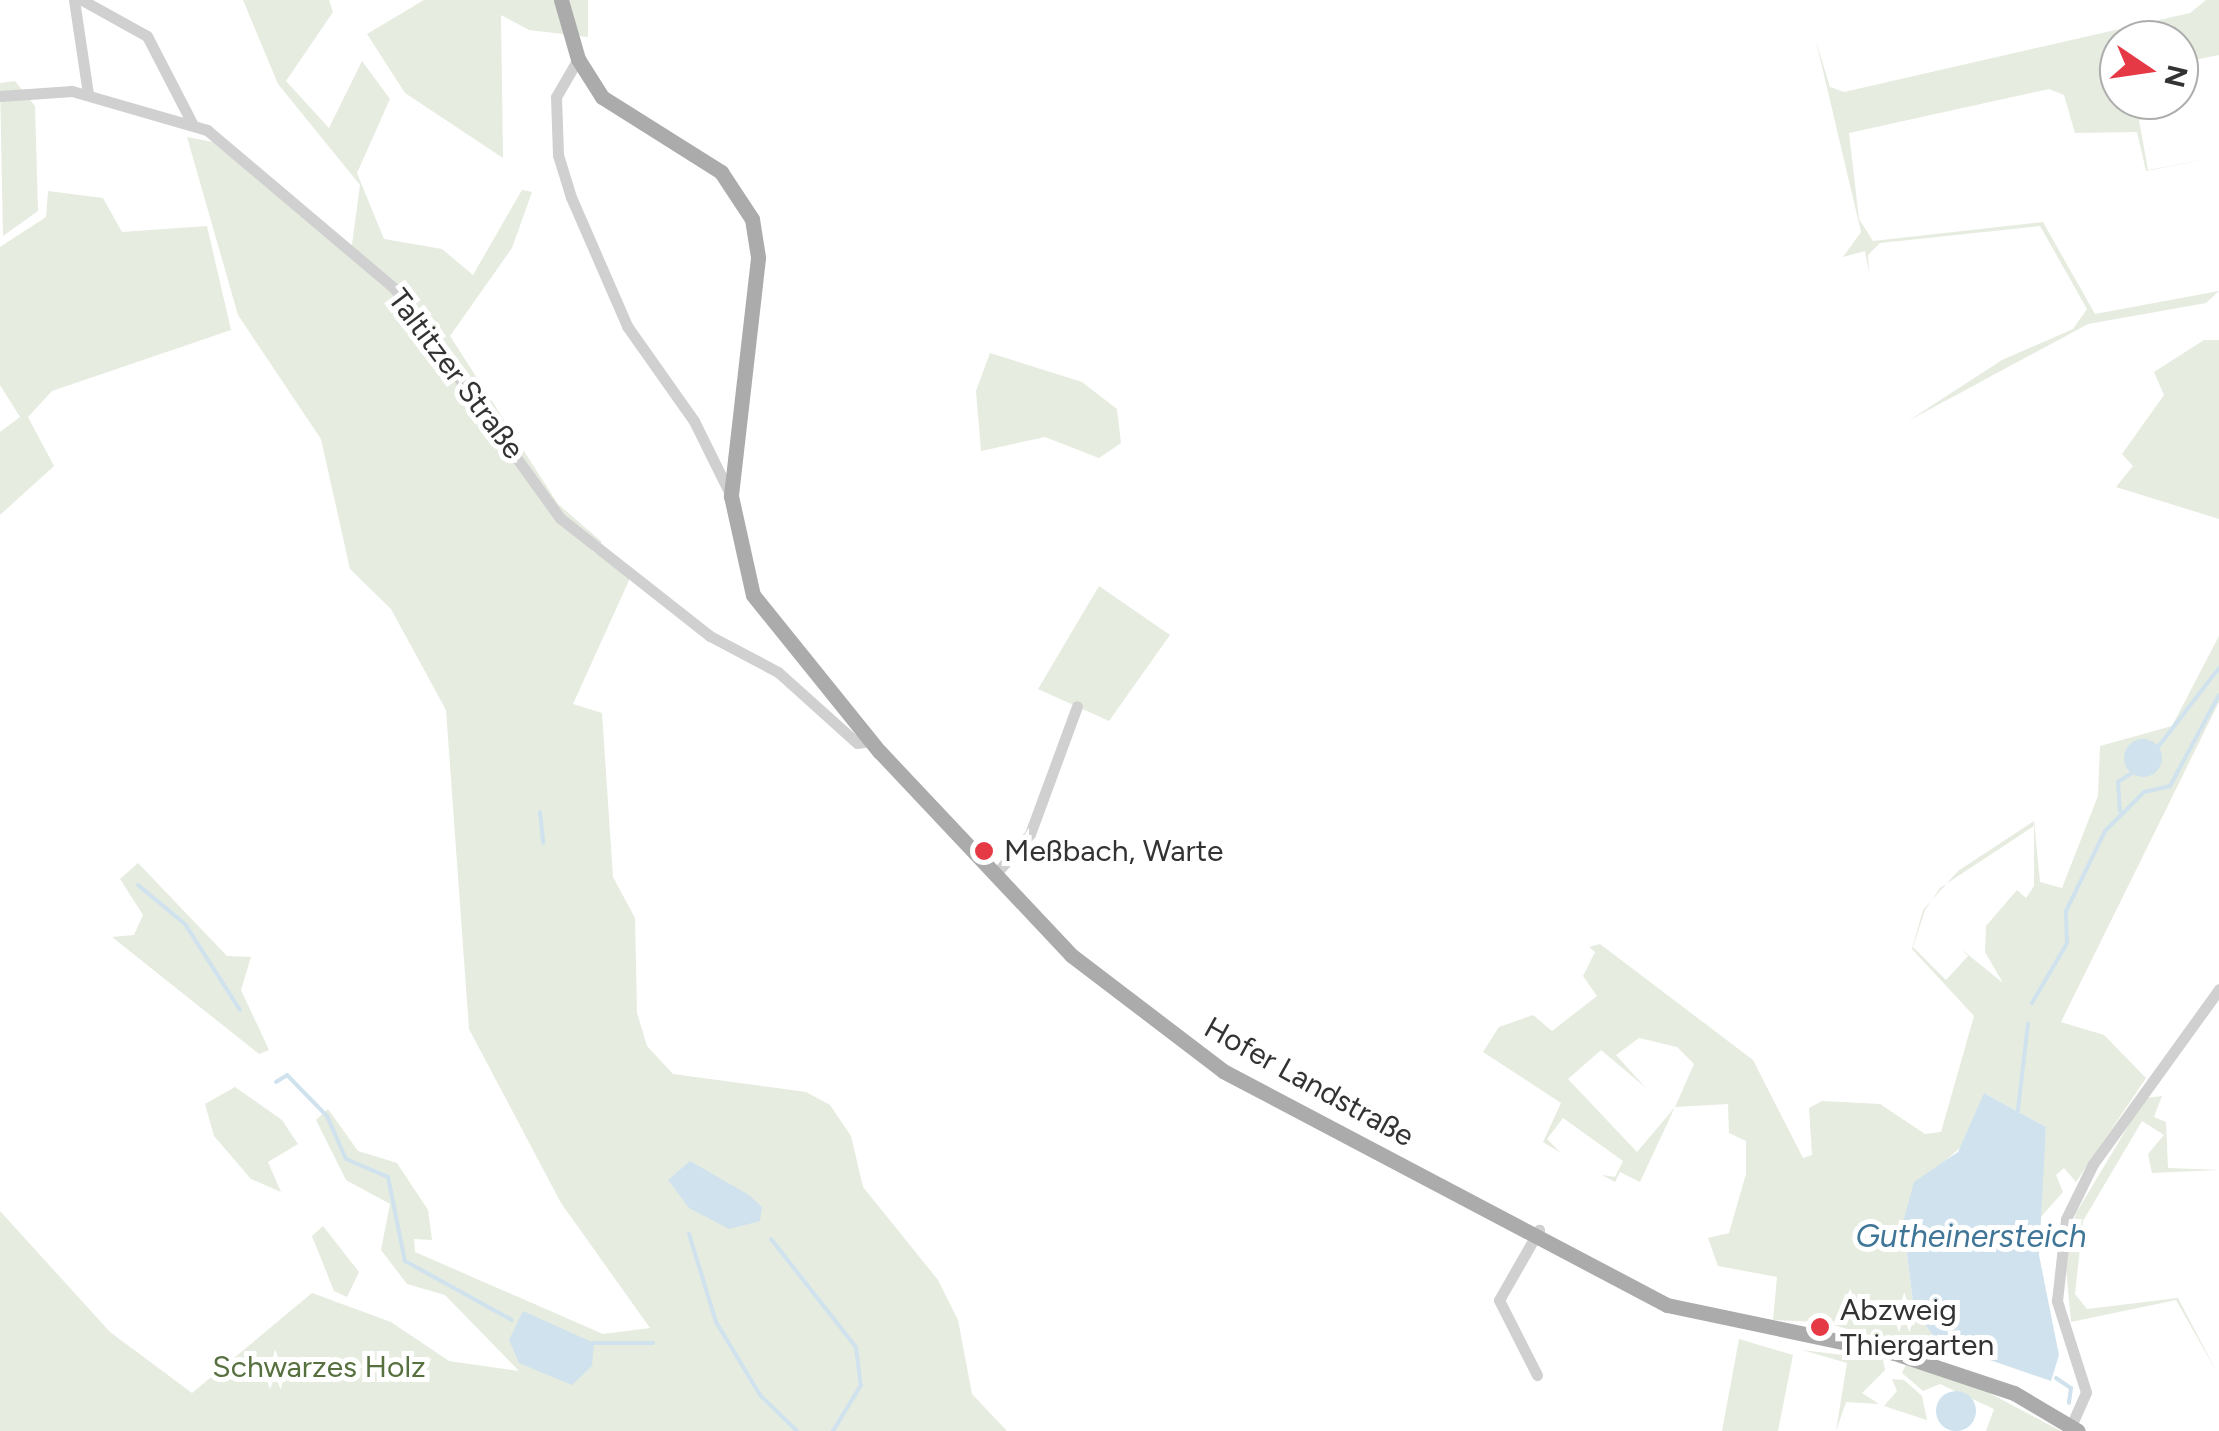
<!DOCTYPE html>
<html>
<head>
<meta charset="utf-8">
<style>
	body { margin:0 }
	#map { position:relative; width:2219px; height:1431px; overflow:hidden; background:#fff; font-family:Figtree,sans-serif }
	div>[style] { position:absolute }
	.green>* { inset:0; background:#e6ecdf }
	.water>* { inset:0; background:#cfe2ee }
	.round { border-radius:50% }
	.stream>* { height:4px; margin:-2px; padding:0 2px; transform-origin:2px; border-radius:2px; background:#cfe2ee }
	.minor>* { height:11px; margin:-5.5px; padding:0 5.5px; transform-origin:5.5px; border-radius:5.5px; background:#d0d0d0 }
	.major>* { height:15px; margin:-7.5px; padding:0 7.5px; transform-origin:7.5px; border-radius:7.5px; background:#ababab }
	.dots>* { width:28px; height:28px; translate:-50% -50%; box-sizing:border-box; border:5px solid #fff; border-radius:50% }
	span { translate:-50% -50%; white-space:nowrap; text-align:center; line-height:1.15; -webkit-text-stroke:10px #fff; paint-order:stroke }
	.street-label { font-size:30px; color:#333 }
	.poi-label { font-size:30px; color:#333 }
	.left { translate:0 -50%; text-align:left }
	.park-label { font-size:30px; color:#56703f }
	.water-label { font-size:32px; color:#3f7597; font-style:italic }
	.north { position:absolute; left:2099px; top:20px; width:100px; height:100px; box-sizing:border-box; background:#fff; border:2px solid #adadad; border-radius:50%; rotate:103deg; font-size:28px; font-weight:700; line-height:40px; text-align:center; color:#333 }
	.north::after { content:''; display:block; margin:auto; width:35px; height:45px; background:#e63946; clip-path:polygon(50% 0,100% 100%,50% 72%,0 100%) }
</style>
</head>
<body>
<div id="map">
	<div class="green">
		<i style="clip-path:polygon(243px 0,329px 0,333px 12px,286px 81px,329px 128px,362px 61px,390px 99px,357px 173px,384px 239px,442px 249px,473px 275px,522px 190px,532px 192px,512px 248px,450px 336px,558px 504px,602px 542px,592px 551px,631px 576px,573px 704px,602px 713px,613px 877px,635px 918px,637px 1013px,647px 1046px,673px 1074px,806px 1092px,830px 1105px,851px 1136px,863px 1187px,938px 1280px,958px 1320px,972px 1394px,1007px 1431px,0 1431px,0 1211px,110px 1332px,192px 1393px,312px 1293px,391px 1322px,449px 1361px,519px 1371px,445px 1295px,407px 1284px,381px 1250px,390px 1204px,346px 1180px,316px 1120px,328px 1109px,358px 1151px,397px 1163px,428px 1210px,432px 1240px,414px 1239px,415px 1252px,603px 1334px,650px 1328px,561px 1203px,469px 1029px,446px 710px,391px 609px,350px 569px,321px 439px,238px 315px,187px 137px,218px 143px,351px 252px,360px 185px,278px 84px)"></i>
		<i style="clip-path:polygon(424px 0,588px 0,588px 37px,529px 30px,501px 15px,503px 158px,405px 93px,367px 34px)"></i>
		<i style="clip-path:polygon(2206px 0,2219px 0,2219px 55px,2179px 63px,2179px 40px,2119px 40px,2119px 100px,2142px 100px,2151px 112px,2134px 111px,2148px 118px,2139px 120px,2148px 170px,2219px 157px,2146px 171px,2137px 132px,2075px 133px,2064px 95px,2049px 89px,1849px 133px,1859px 219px,1873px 241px,2043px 222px,2095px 314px,2219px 291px,2206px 303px,2088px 324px,1908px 421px,2002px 360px,2073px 329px,2087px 309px,2040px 226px,1880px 243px,1868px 255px,1869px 273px,1865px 251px,1843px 257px,1861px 232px,1816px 41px,1830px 87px,1844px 92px,2190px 13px)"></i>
		<i style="clip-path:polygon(15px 81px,35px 106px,38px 211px,3px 236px,0 83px)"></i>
		<i style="clip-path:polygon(48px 191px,103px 198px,122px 232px,207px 226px,231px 330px,52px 391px,28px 417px,54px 466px,0 515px,0 432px,20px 417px,0 385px,0 247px,46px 217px)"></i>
		<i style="clip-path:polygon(2204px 340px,2219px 340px,2219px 519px,2116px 487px,2133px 466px,2122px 454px,2164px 395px,2154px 372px)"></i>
		<i style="clip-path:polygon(990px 353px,1082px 382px,1117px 409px,1121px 443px,1099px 458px,1045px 437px,981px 451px,976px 391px)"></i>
		<i style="clip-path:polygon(1099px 586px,1170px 635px,1109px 721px,1038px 689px)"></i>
		<i style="clip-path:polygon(evenodd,2219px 636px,2219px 702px,2061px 1022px,2104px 1035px,2146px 1078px,2076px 1182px,2064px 1168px,2056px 1175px,2063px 1192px,2039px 1219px,2046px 1127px,1984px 1093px,1964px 1144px,1927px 1178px,1903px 1222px,1914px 1310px,1938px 1342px,1933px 1352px,1822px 1322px,1773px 1320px,1777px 1277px,1718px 1266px,1708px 1238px,1729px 1233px,1746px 1174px,1746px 1141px,1729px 1133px,1728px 1104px,1675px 1107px,1640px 1182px,1620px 1172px,1615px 1182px,1602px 1175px,1615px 1177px,1623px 1161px,1563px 1118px,1547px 1139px,1561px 1153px,1543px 1142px,1561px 1103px,1483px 1052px,1499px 1027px,1533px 1015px,1552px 1031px,1597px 996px,1583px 976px,1595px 952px,1589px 947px,1600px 944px,1753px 1060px,1803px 1158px,1812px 1155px,1809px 1108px,1822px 1101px,1880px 1104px,1925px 1134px,1941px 1132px,1974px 1016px,1912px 949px,1923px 910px,1958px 871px,2034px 821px,2040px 882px,2062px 888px,2098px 796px,2100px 746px,2172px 726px,2219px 636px,2034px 826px,2034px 886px,2026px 898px,2017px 890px,1986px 926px,1985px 952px,2003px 983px,1961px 949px,1968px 956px,1946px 980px,1913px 947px,1925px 910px,1940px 888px,2034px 826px,2219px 636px,1639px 1038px,1677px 1047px,1694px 1064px,1675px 1107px,1637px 1152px,1568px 1079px,1601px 1050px,1646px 1088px,1616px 1055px,1639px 1038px)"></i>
		<i style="clip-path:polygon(138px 863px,227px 956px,251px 957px,241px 990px,269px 1050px,259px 1054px,112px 937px,134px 935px,143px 915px,120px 879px)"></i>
		<i style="clip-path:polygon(235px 1087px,282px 1120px,298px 1144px,268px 1162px,281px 1192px,251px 1179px,214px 1136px,205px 1104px)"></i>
		<i style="clip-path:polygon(2162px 1096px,2154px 1117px,2166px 1122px,2168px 1168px,2219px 1170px,2152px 1173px,2148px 1154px,2164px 1135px,2142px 1121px,2083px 1221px,2075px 1294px,2087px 1309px,2178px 1298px,2219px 1376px,2176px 1300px,2071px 1322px,2065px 1257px,2076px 1213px,2145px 1098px)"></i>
		<i style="clip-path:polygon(323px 1226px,359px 1272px,347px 1297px,334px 1291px,312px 1236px)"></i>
		<i style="clip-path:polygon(1739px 1339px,1793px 1355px,1778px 1431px,1722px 1431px)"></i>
		<i style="clip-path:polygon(1802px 1350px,1883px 1360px,1885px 1370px,1862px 1393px,1879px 1404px,1846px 1402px,1836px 1431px,1847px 1363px)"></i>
		<i style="clip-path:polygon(1906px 1364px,1978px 1387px,2061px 1431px,1986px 1431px,1994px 1409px,1940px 1384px,1923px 1391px,1902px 1373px)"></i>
		<i style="clip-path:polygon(1892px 1379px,1904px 1380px,1922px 1396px,1927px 1420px,1960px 1431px,1884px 1406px,1897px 1391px)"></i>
	</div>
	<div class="water">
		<i class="round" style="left:2124px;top:739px;width:38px;height:38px"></i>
		<i style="clip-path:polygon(1984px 1093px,2046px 1127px,2039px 1255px,2059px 1355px,2051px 1381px,1938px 1342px,1914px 1310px,1903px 1222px,1914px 1182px,1958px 1152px)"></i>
		<i style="clip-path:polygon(690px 1161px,749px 1195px,762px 1207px,760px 1221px,729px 1229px,689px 1208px,668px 1180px)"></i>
		<i style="clip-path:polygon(523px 1311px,594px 1343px,592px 1366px,572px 1385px,519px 1363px,509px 1340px)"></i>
		<i class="round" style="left:1936px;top:1391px;width:40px;height:40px"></i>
	</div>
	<div class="stream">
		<i style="left:2158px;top:747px;width:100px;rotate:-52.3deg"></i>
		<i style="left:2120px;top:811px;width:29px;rotate:-94deg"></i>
		<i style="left:2118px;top:782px;width:20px;rotate:-33deg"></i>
		<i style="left:540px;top:812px;width:31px;rotate:84deg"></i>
		<i style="left:138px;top:885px;width:61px;rotate:39.7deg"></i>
		<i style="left:185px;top:924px;width:102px;rotate:57.4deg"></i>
		<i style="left:2032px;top:1003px;width:69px;rotate:-59.7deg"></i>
		<i style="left:2067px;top:943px;width:32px;rotate:-92deg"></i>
		<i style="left:2066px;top:911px;width:89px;rotate:-64deg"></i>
		<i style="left:2105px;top:831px;width:55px;rotate:-45deg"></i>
		<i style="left:2144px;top:792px;width:27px;rotate:-13deg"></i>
		<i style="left:2170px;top:786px;width:103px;rotate:-61.7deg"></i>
		<i style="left:276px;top:1082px;width:13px;rotate:-32deg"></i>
		<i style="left:287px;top:1075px;width:57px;rotate:45.7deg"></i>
		<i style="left:327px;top:1116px;width:47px;rotate:66.2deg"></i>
		<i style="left:346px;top:1159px;width:46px;rotate:23.2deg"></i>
		<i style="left:388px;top:1177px;width:86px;rotate:78.6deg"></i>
		<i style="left:405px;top:1261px;width:122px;rotate:28.9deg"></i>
		<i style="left:2018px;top:1110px;width:87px;rotate:-83.4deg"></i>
		<i style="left:689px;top:1234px;width:92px;rotate:72.9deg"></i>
		<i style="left:716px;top:1322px;width:85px;rotate:58.9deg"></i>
		<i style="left:760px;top:1395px;width:52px;rotate:44.2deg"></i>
		<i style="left:771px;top:1239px;width:137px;rotate:51.8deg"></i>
		<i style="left:856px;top:1347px;width:38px;rotate:83deg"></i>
		<i style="left:861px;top:1385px;width:54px;rotate:121.3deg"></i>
		<i style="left:594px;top:1343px;width:59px"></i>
		<i style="left:2056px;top:1378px;width:18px;rotate:34deg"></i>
		<i style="left:2071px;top:1388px;width:15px;rotate:98deg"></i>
	</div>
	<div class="minor">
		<i style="left:74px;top:0;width:95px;rotate:81.5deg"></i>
		<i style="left:82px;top:0;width:74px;rotate:29deg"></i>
		<i style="left:147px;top:36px;width:98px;rotate:62.7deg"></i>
		<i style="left:578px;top:59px;width:44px;rotate:120.1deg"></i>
		<i style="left:556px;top:97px;width:58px;rotate:88deg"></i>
		<i style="left:558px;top:155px;width:44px;rotate:72.8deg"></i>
		<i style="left:571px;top:197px;width:141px;rotate:66.5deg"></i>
		<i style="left:627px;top:326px;width:116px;rotate:54.8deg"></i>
		<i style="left:694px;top:421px;width:81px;rotate:63.7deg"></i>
		<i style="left:0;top:96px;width:72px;rotate:-4deg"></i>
		<i style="left:72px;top:91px;width:141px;rotate:16.1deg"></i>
		<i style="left:207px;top:130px;width:245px;rotate:40.2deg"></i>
		<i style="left:394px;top:288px;width:284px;rotate:54.2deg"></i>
		<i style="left:560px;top:518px;width:191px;rotate:38.2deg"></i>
		<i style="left:710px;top:636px;width:77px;rotate:27.9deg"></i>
		<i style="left:778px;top:672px;width:106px;rotate:41.9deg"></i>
		<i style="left:857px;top:743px;width:13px;rotate:-9deg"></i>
		<i style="left:994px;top:876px;width:55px;rotate:-49.4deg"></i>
		<i style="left:1030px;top:834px;width:136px;rotate:-69.8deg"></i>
		<i style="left:1537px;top:1375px;width:84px;rotate:-116.9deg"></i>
		<i style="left:1499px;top:1300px;width:81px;rotate:-60.3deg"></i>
		<i style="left:2071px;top:1426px;width:37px;rotate:-66deg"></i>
		<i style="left:2086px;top:1392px;width:96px;rotate:-107.7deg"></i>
		<i style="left:2057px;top:1301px;width:82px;rotate:-83.7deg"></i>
		<i style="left:2066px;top:1219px;width:61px;rotate:-63.9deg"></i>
		<i style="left:2093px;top:1164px;width:216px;rotate:-54.2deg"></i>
	</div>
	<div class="major">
		<i style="left:561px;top:0;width:61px;rotate:73.9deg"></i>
		<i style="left:578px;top:59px;width:45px;rotate:57.7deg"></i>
		<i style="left:602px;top:97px;width:141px;rotate:32.2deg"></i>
		<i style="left:721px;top:172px;width:56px;rotate:56.6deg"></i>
		<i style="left:752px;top:219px;width:39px;rotate:81deg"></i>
		<i style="left:758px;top:258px;width:240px;rotate:96.5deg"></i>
		<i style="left:731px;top:496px;width:101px;rotate:77.5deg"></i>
		<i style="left:753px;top:595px;width:201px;rotate:51.1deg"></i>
		<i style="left:879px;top:751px;width:280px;rotate:46.7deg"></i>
		<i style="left:1071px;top:955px;width:191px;rotate:37.3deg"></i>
		<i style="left:1223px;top:1071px;width:502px;rotate:27.79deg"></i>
		<i style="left:1667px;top:1305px;width:232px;rotate:11.9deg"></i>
		<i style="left:1894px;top:1353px;width:126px;rotate:18.4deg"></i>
		<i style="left:2014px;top:1393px;width:74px;rotate:30.7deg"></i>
	</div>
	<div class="dots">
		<i style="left:984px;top:851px;background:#e63946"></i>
		<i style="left:1820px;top:1327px;background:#e63946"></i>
	</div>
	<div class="street-label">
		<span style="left:456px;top:374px;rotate:53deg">Taltitzer Straße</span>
		<span style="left:1309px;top:1082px;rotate:29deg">Hofer Landstraße</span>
	</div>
	<div class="poi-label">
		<span class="left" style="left:1004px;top:851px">Meßbach, Warte</span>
		<span class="left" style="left:1840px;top:1327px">Abzweig<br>Thiergarten</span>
	</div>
	<div class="park-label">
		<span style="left:319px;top:1367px">Schwarzes Holz</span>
	</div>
	<div class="water-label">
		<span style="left:1971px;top:1236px">Gutheinersteich</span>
	</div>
	<div class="north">N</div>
</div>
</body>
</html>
